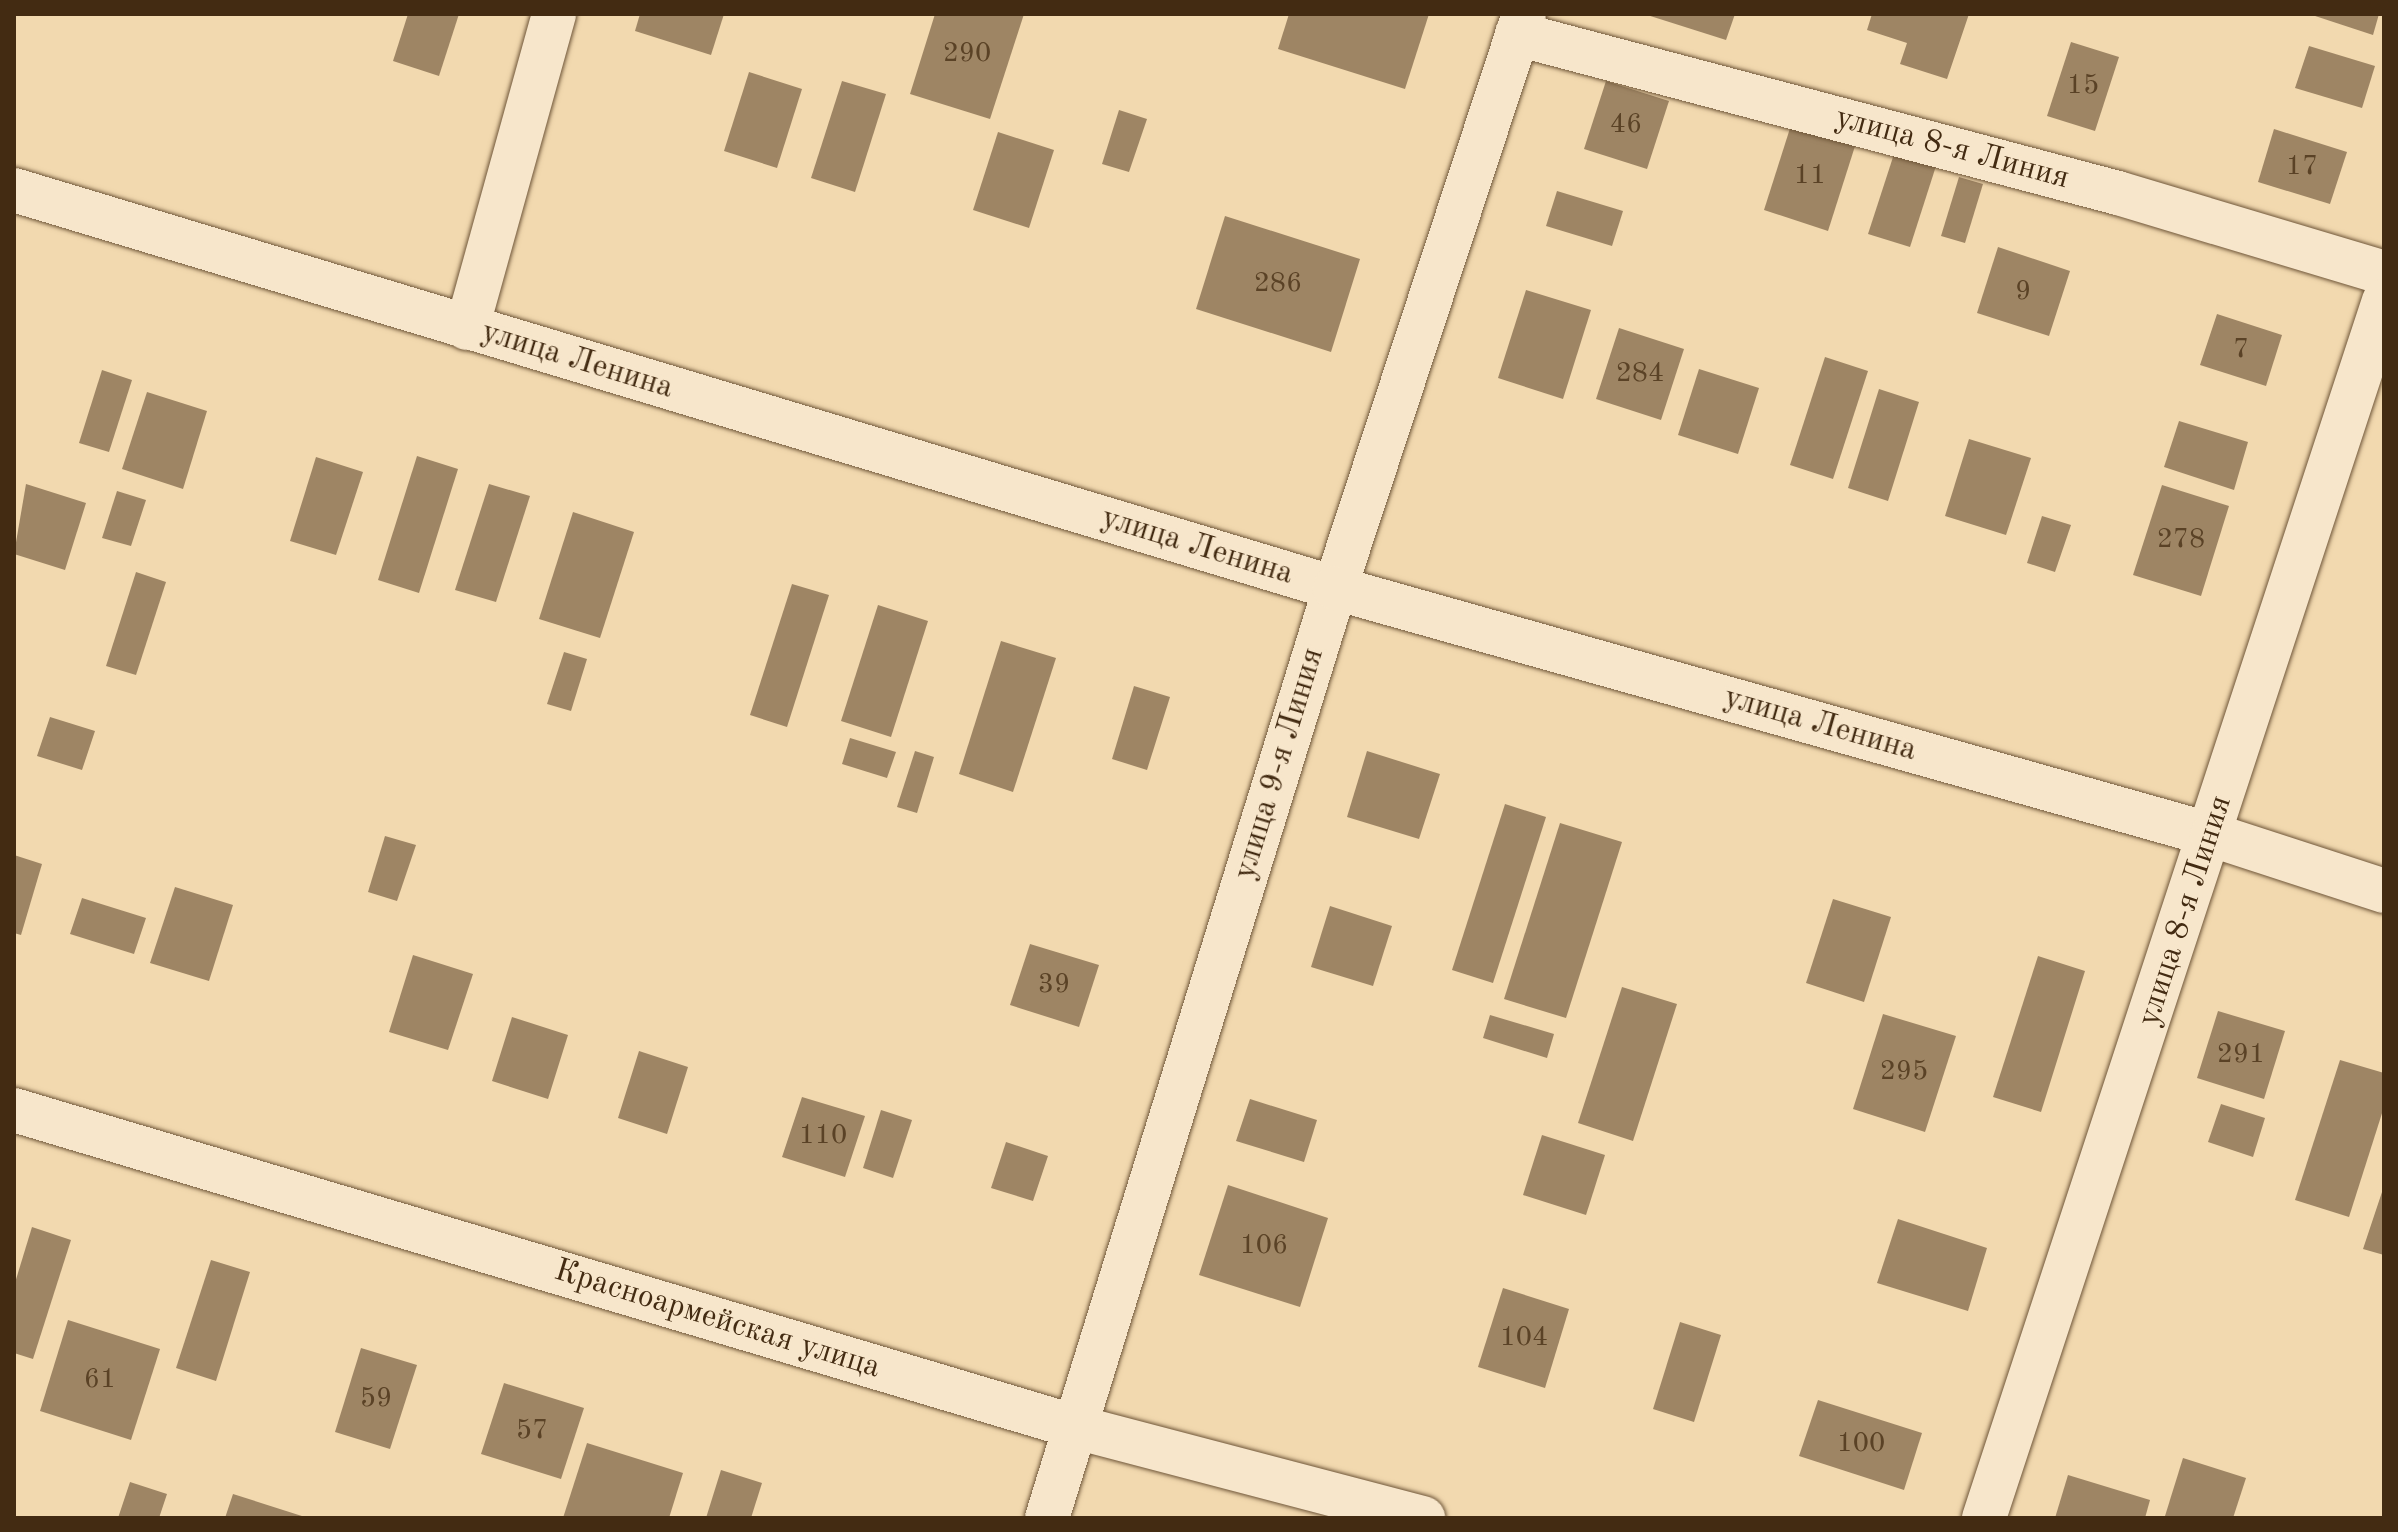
<!DOCTYPE html>
<html>
<head>
<meta charset="utf-8">
<style>
	body { margin:0 }
	#map { position:relative; width:2398px; height:1532px; overflow:hidden; background:#f2d9af; font-family:"Old Standard TT",serif }
	div>[style] { position:absolute }
	.building>* { inset:0; background:#9e8564 }
	.roads { filter:drop-shadow(0 0 2px #6f5639) drop-shadow(0 0 2px #6f5639) }
	.minor>* { height:44px; margin:-22px; padding:0 22px; transform-origin:22px; border-radius:22px; background:#f7e6cb }
	.secondary>* { height:44px; margin:-22px; padding:0 22px; transform-origin:22px; border-radius:22px; background:#f7e6cb }
	span { translate:-50% -50%; white-space:nowrap; text-align:center; line-height:1.15; -webkit-text-stroke:7px #f7e6cb; paint-order:stroke }
	.number-label { font-size:28px; color:#5a4226 }
	.number-label span { -webkit-text-stroke-width:0 }
	.street-label { font-size:32px; color:#432b12 }
	.frame { position:absolute; inset:0; border:16px solid #432b12; pointer-events:none }
</style>
</head>
<body>
<div id="map">
	<div class="building">
		<i style="clip-path:polygon(408px 14px,459px 14px,439px 76px,393px 61px)"></i>
		<i style="clip-path:polygon(640px 14px,724px 14px,711px 55px,635px 31px)"></i>
		<i style="clip-path:polygon(935px 14px,1024px 14px,990px 119px,910px 94px)"></i>
		<i style="clip-path:polygon(1289px 14px,1429px 14px,1405px 89px,1278px 49px)"></i>
		<i style="clip-path:polygon(1644px 14px,1735px 14px,1726px 40px)"></i>
		<i style="clip-path:polygon(1872px 14px,1969px 14px,1947px 79px,1900px 64px,1907px 43px,1867px 30px)"></i>
		<i style="clip-path:polygon(2309px 14px,2379px 14px,2373px 35px)"></i>
		<i style="clip-path:polygon(2071px 42px,2119px 57px,2095px 131px,2047px 116px)"></i>
		<i style="clip-path:polygon(2309px 46px,2375px 66px,2362px 108px,2295px 88px)"></i>
		<i style="clip-path:polygon(749px 72px,802px 89px,777px 168px,724px 151px)"></i>
		<i style="clip-path:polygon(842px 81px,886px 94px,855px 192px,811px 178px)"></i>
		<i style="clip-path:polygon(1606px 81px,1669px 101px,1647px 169px,1584px 149px)"></i>
		<i style="clip-path:polygon(1119px 110px,1147px 119px,1129px 172px,1102px 164px)"></i>
		<i style="clip-path:polygon(1792px 122px,1856px 143px,1828px 231px,1764px 210px)"></i>
		<i style="clip-path:polygon(2274px 129px,2347px 152px,2330px 204px,2258px 182px)"></i>
		<i style="clip-path:polygon(998px 132px,1054px 150px,1029px 228px,973px 210px)"></i>
		<i style="clip-path:polygon(1894px 154px,1936px 166px,1910px 247px,1868px 234px)"></i>
		<i style="clip-path:polygon(1959px 177px,1983px 184px,1965px 243px,1941px 236px)"></i>
		<i style="clip-path:polygon(1557px 191px,1623px 211px,1612px 246px,1546px 226px)"></i>
		<i style="clip-path:polygon(1225px 216px,1360px 259px,1331px 352px,1196px 309px)"></i>
		<i style="clip-path:polygon(1998px 247px,2070px 271px,2049px 336px,1977px 313px)"></i>
		<i style="clip-path:polygon(1526px 290px,1591px 310px,1563px 399px,1498px 378px)"></i>
		<i style="clip-path:polygon(2217px 314px,2282px 335px,2266px 386px,2200px 365px)"></i>
		<i style="clip-path:polygon(1619px 328px,1684px 349px,1661px 420px,1596px 399px)"></i>
		<i style="clip-path:polygon(1825px 357px,1868px 371px,1833px 479px,1790px 465px)"></i>
		<i style="clip-path:polygon(1699px 369px,1759px 388px,1738px 454px,1678px 435px)"></i>
		<i style="clip-path:polygon(102px 370px,132px 380px,109px 452px,79px 443px)"></i>
		<i style="clip-path:polygon(1879px 389px,1919px 402px,1888px 501px,1848px 488px)"></i>
		<i style="clip-path:polygon(147px 392px,207px 411px,183px 489px,122px 469px)"></i>
		<i style="clip-path:polygon(2179px 421px,2248px 442px,2234px 490px,2164px 467px)"></i>
		<i style="clip-path:polygon(1969px 439px,2031px 458px,2006px 535px,1945px 516px)"></i>
		<i style="clip-path:polygon(417px 456px,458px 469px,419px 593px,378px 580px)"></i>
		<i style="clip-path:polygon(316px 457px,363px 472px,336px 555px,290px 541px)"></i>
		<i style="clip-path:polygon(26px 484px,86px 503px,65px 570px,14px 554px)"></i>
		<i style="clip-path:polygon(489px 484px,530px 496px,496px 602px,455px 590px)"></i>
		<i style="clip-path:polygon(2162px 485px,2229px 506px,2201px 596px,2133px 575px)"></i>
		<i style="clip-path:polygon(117px 491px,146px 500px,131px 546px,102px 538px)"></i>
		<i style="clip-path:polygon(573px 512px,634px 532px,600px 638px,539px 619px)"></i>
		<i style="clip-path:polygon(2042px 516px,2071px 525px,2055px 572px,2027px 563px)"></i>
		<i style="clip-path:polygon(136px 572px,166px 582px,136px 675px,106px 666px)"></i>
		<i style="clip-path:polygon(792px 584px,829px 595px,787px 727px,750px 715px)"></i>
		<i style="clip-path:polygon(878px 605px,928px 621px,891px 737px,841px 721px)"></i>
		<i style="clip-path:polygon(1001px 641px,1056px 658px,1013px 792px,959px 774px)"></i>
		<i style="clip-path:polygon(564px 652px,587px 659px,571px 711px,547px 704px)"></i>
		<i style="clip-path:polygon(1134px 686px,1170px 697px,1147px 770px,1112px 759px)"></i>
		<i style="clip-path:polygon(50px 717px,95px 731px,82px 770px,37px 756px)"></i>
		<i style="clip-path:polygon(850px 738px,896px 752px,887px 778px,842px 764px)"></i>
		<i style="clip-path:polygon(915px 751px,934px 757px,917px 813px,897px 807px)"></i>
		<i style="clip-path:polygon(1367px 751px,1440px 774px,1419px 839px,1347px 817px)"></i>
		<i style="clip-path:polygon(1505px 804px,1546px 817px,1493px 983px,1452px 970px)"></i>
		<i style="clip-path:polygon(1560px 823px,1622px 842px,1566px 1018px,1504px 999px)"></i>
		<i style="clip-path:polygon(385px 836px,416px 845px,397px 901px,368px 892px)"></i>
		<i style="clip-path:polygon(14px 855px,42px 864px,21px 935px,14px 933px)"></i>
		<i style="clip-path:polygon(175px 887px,233px 905px,209px 981px,150px 963px)"></i>
		<i style="clip-path:polygon(82px 898px,146px 918px,134px 954px,70px 934px)"></i>
		<i style="clip-path:polygon(1833px 899px,1891px 917px,1864px 1002px,1806px 983px)"></i>
		<i style="clip-path:polygon(1330px 906px,1392px 926px,1373px 986px,1311px 967px)"></i>
		<i style="clip-path:polygon(1030px 944px,1099px 965px,1079px 1027px,1010px 1005px)"></i>
		<i style="clip-path:polygon(413px 955px,473px 974px,448px 1050px,389px 1032px)"></i>
		<i style="clip-path:polygon(2038px 956px,2085px 971px,2041px 1112px,1993px 1097px)"></i>
		<i style="clip-path:polygon(1622px 987px,1677px 1004px,1633px 1141px,1578px 1123px)"></i>
		<i style="clip-path:polygon(2218px 1011px,2285px 1031px,2264px 1099px,2197px 1078px)"></i>
		<i style="clip-path:polygon(1883px 1014px,1956px 1036px,1925px 1132px,1853px 1109px)"></i>
		<i style="clip-path:polygon(1490px 1015px,1554px 1034px,1547px 1058px,1483px 1038px)"></i>
		<i style="clip-path:polygon(512px 1017px,568px 1035px,548px 1099px,492px 1081px)"></i>
		<i style="clip-path:polygon(639px 1051px,688px 1067px,667px 1134px,618px 1118px)"></i>
		<i style="clip-path:polygon(2340px 1060px,2384px 1073px,2384px 1107px,2349px 1217px,2295px 1200px)"></i>
		<i style="clip-path:polygon(802px 1097px,865px 1116px,845px 1177px,782px 1157px)"></i>
		<i style="clip-path:polygon(1250px 1099px,1317px 1120px,1304px 1162px,1236px 1141px)"></i>
		<i style="clip-path:polygon(2221px 1104px,2265px 1118px,2253px 1157px,2208px 1142px)"></i>
		<i style="clip-path:polygon(881px 1110px,912px 1120px,893px 1178px,863px 1168px)"></i>
		<i style="clip-path:polygon(1542px 1135px,1605px 1155px,1586px 1215px,1523px 1195px)"></i>
		<i style="clip-path:polygon(1006px 1142px,1048px 1156px,1033px 1201px,991px 1188px)"></i>
		<i style="clip-path:polygon(1228px 1185px,1328px 1218px,1300px 1307px,1199px 1275px)"></i>
		<i style="clip-path:polygon(2384px 1186px,2384px 1255px,2363px 1249px)"></i>
		<i style="clip-path:polygon(1898px 1219px,1987px 1248px,1968px 1311px,1877px 1283px)"></i>
		<i style="clip-path:polygon(32px 1227px,71px 1240px,33px 1359px,14px 1353px,14px 1286px)"></i>
		<i style="clip-path:polygon(211px 1260px,250px 1272px,216px 1381px,176px 1368px)"></i>
		<i style="clip-path:polygon(1503px 1288px,1569px 1309px,1545px 1388px,1478px 1367px)"></i>
		<i style="clip-path:polygon(68px 1320px,160px 1349px,131px 1440px,40px 1411px)"></i>
		<i style="clip-path:polygon(1680px 1322px,1721px 1335px,1694px 1422px,1653px 1409px)"></i>
		<i style="clip-path:polygon(361px 1348px,417px 1365px,390px 1449px,335px 1432px)"></i>
		<i style="clip-path:polygon(504px 1383px,584px 1408px,561px 1479px,481px 1454px)"></i>
		<i style="clip-path:polygon(1818px 1400px,1922px 1433px,1904px 1490px,1799px 1456px)"></i>
		<i style="clip-path:polygon(587px 1443px,683px 1473px,669px 1518px,563px 1518px)"></i>
		<i style="clip-path:polygon(2183px 1458px,2246px 1478px,2233px 1518px,2165px 1516px)"></i>
		<i style="clip-path:polygon(721px 1470px,762px 1483px,751px 1518px,706px 1518px)"></i>
		<i style="clip-path:polygon(2068px 1475px,2150px 1500px,2145px 1518px,2055px 1518px)"></i>
		<i style="clip-path:polygon(130px 1482px,167px 1494px,159px 1518px,118px 1518px)"></i>
		<i style="clip-path:polygon(233px 1494px,305px 1517px,304px 1518px,225px 1518px)"></i>
	</div>
	<div class="roads">
		<div class="minor">
			<i style="left:1517px;top:34px;width:622px;rotate:14.82deg"></i>
			<i style="left:2118px;top:193px;width:278px;rotate:16.7deg"></i>
			<i style="left:467px;top:328px;width:326px;rotate:-74.5deg"></i>
			<i style="left:14px;top:1110px;width:1108px;rotate:16.62deg"></i>
			<i style="left:1076px;top:1427px;width:359px;rotate:14.7deg"></i>
			<i style="left:1047px;top:1518px;width:974px;rotate:-72.79deg"></i>
			<i style="left:1335px;top:588px;width:604px;rotate:-71.77deg"></i>
			<i style="left:1984px;top:1518px;width:1281px;rotate:-71.81deg"></i>
		</div>
		<div class="secondary">
			<i style="left:14px;top:190px;width:1380px;rotate:16.77deg"></i>
			<i style="left:1335px;top:588px;width:911px;rotate:15.73deg"></i>
			<i style="left:2212px;top:835px;width:181px;rotate:18deg"></i>
		</div>
	</div>
	<div class="number-label">
		<span style="left:967px;top:54px">290</span>
		<span style="left:2083px;top:86px">15</span>
		<span style="left:1626px;top:125px">46</span>
		<span style="left:2302px;top:167px">17</span>
		<span style="left:1810px;top:176px">11</span>
		<span style="left:1278px;top:284px">286</span>
		<span style="left:2023px;top:292px">9</span>
		<span style="left:2241px;top:350px">7</span>
		<span style="left:1640px;top:374px">284</span>
		<span style="left:2181px;top:540px">278</span>
		<span style="left:1054px;top:985px">39</span>
		<span style="left:2241px;top:1055px">291</span>
		<span style="left:1904px;top:1072px">295</span>
		<span style="left:823px;top:1136px">110</span>
		<span style="left:1264px;top:1246px">106</span>
		<span style="left:1524px;top:1338px">104</span>
		<span style="left:100px;top:1380px">61</span>
		<span style="left:376px;top:1399px">59</span>
		<span style="left:532px;top:1431px">57</span>
		<span style="left:1861px;top:1444px">100</span>
	</div>
	<div class="street-label">
		<span style="left:1952px;top:149px;rotate:15deg">улица 8-я Линия</span>
		<span style="left:577px;top:361px;rotate:17deg">улица Ленина</span>
		<span style="left:1197px;top:547px;rotate:17deg">улица Ленина</span>
		<span style="left:1820px;top:725px;rotate:16deg">улица Ленина</span>
		<span style="left:1280px;top:764px;rotate:-73deg">улица 9-я Линия</span>
		<span style="left:2186px;top:911px;rotate:-72deg">улица 8-я Линия</span>
		<span style="left:717px;top:1320px;rotate:17deg">Красноармейская улица</span>
	</div>
	<div class="frame"></div>
</div>
</body>
</html>
